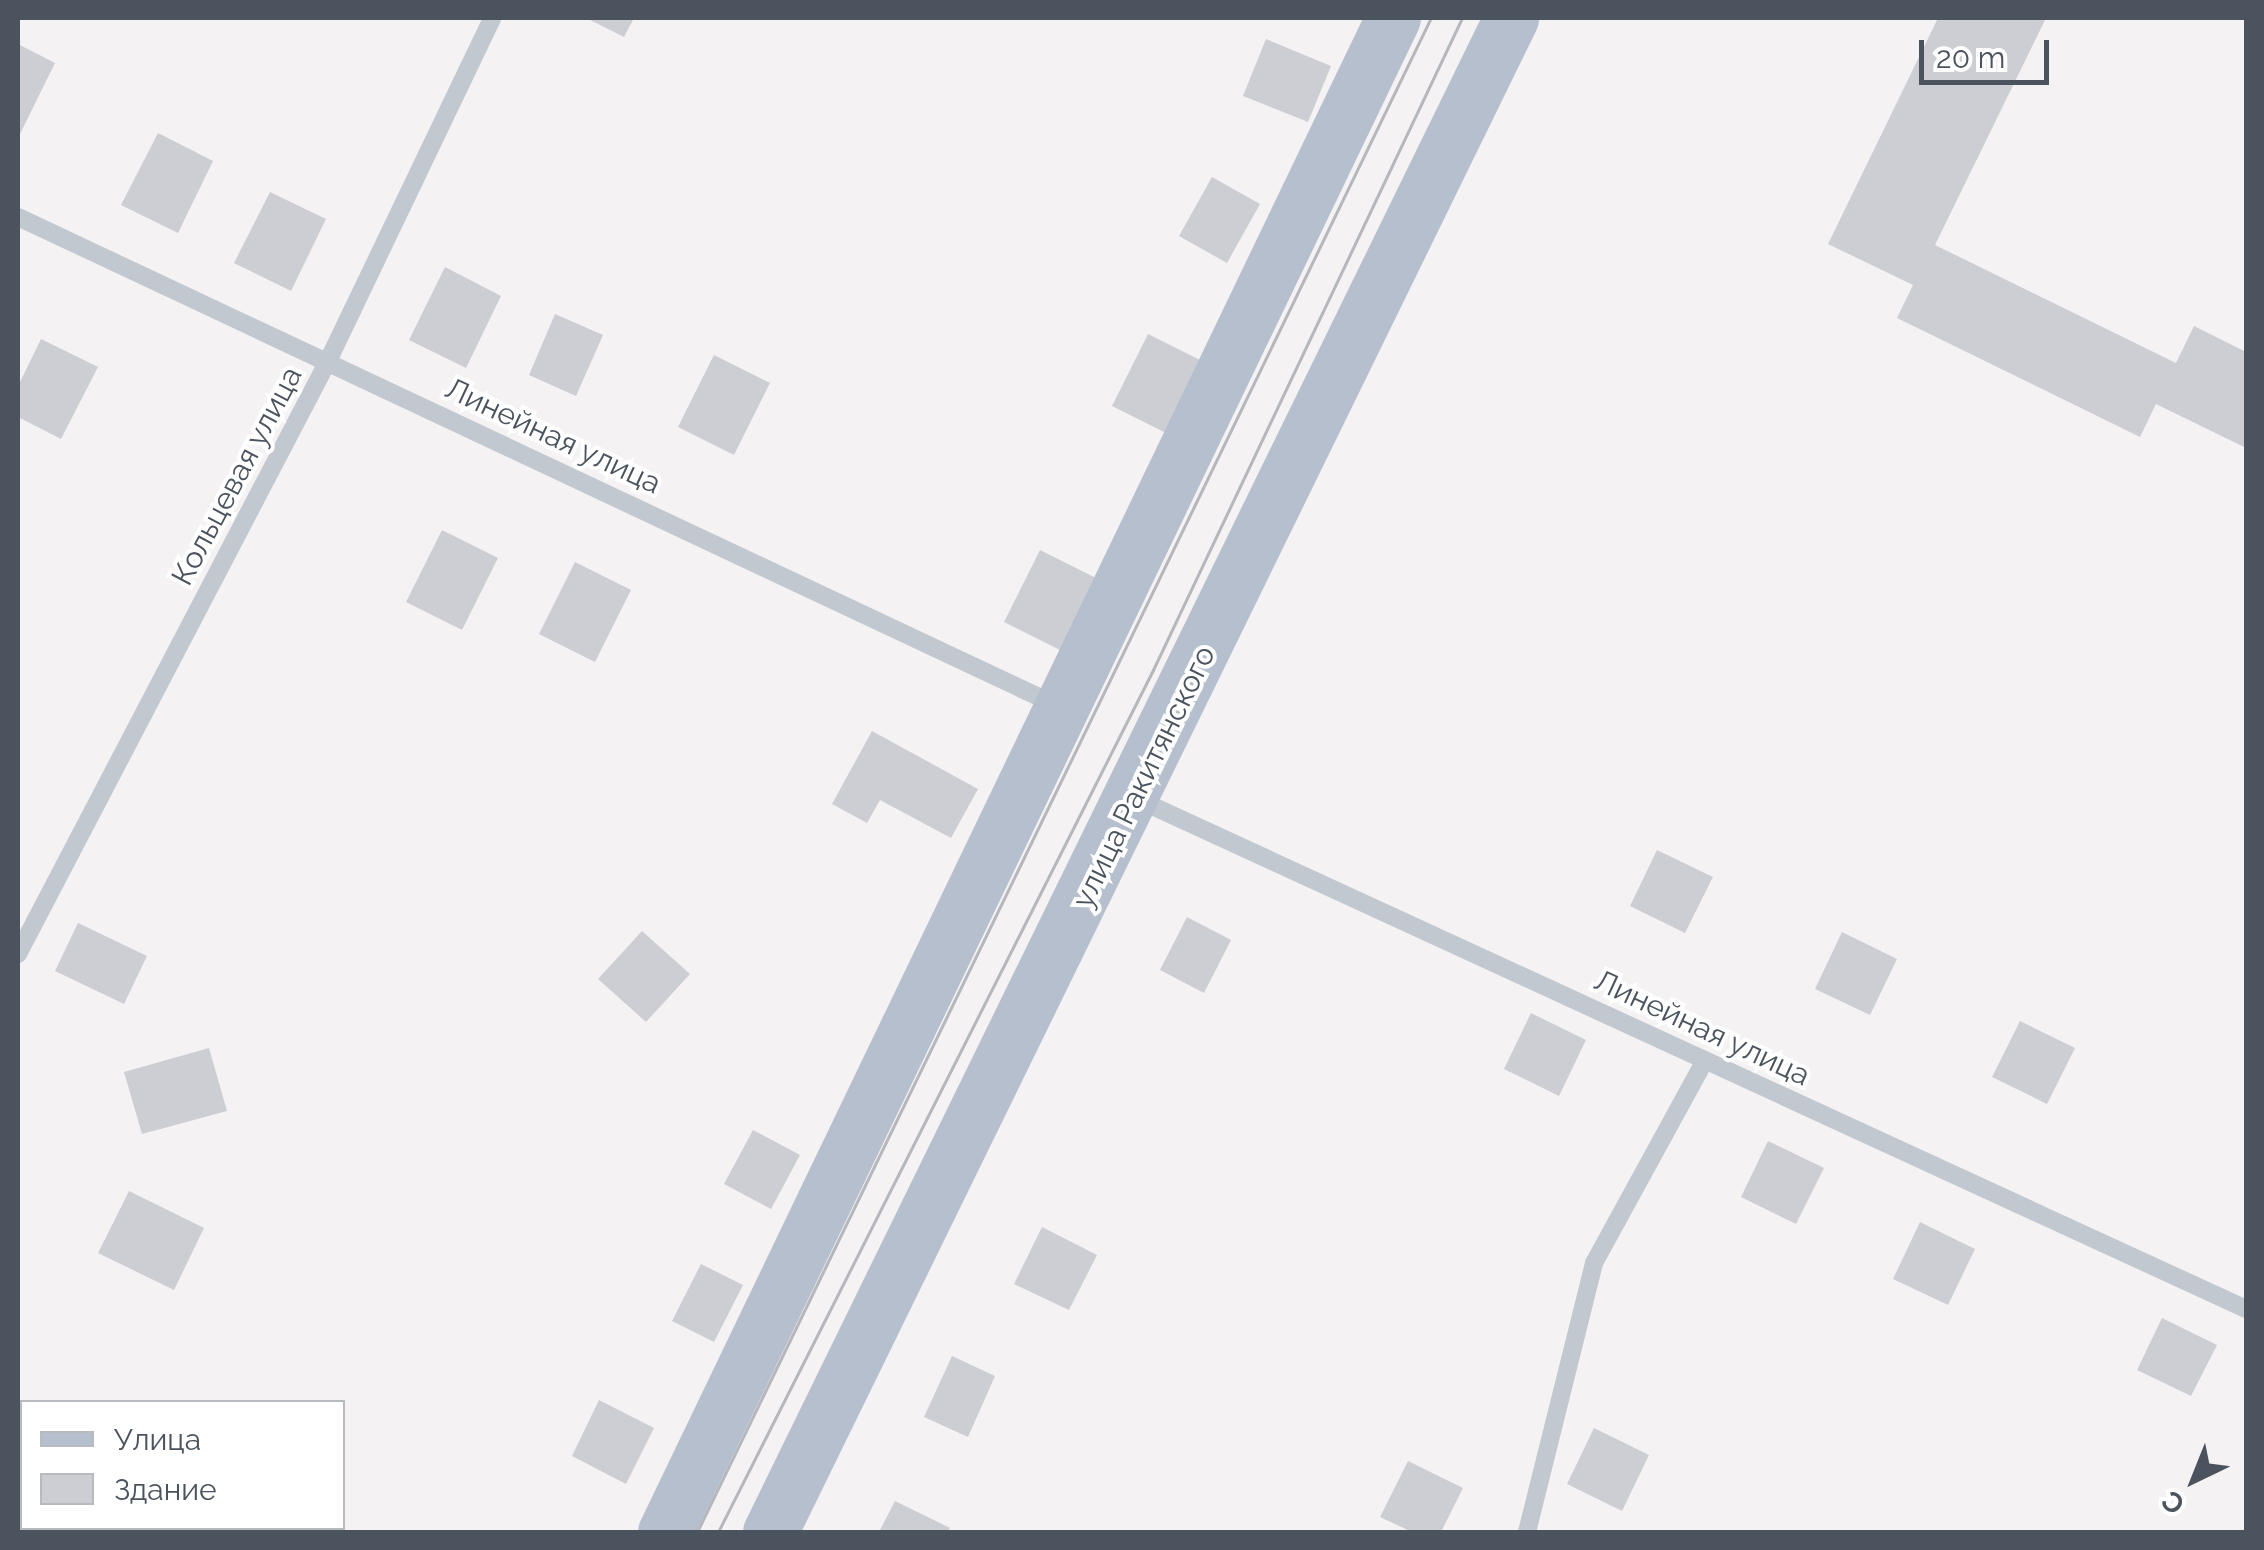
<!DOCTYPE html>
<html>
<head>
<meta charset="utf-8">
<style>
	body { margin:0 }
	#map { position:relative; width:2264px; height:1550px; overflow:hidden; background:#f4f2f2; font-family:Raleway,sans-serif }
	div>[style] { position:absolute }
	.building>* { inset:0; background:#cdced4 }
	.service>* { height:18px; margin:-9px; padding:0 9px; transform-origin:9px; border-radius:9px; background:#c1c8cf }
	.primary>* { height:55px; margin:-27.5px; padding:0 27.5px; transform-origin:27.5px; border-radius:27.5px; background:#b5bfce }
	.tram>* { height:2.5px; margin:-1.25px; padding:0 1.25px; transform-origin:1.25px; border-radius:1.25px; background:#b5b7bc }
	span { translate:-50% -50%; white-space:nowrap; text-align:center; line-height:1.15; -webkit-text-stroke:8px #fff; paint-order:stroke }
	.street-label { font-size:30px; color:#4b545e }
	.frame { position:absolute; inset:0; border:20px solid #4b545e; pointer-events:none }
	.legend { position:absolute; left:20px; top:1400px; width:325px; height:130px; box-sizing:border-box; background:#fff; border:2px solid #b7bbbf; margin:0; padding:12px 18px; list-style:none; font-size:30px; color:#4b545e }
	.legend li { display:flex; align-items:center; gap:20px; height:50px }
	.legend b { width:50px; border:2px solid #b7bbbf }
	.north { position:absolute; left:2144px; top:1430px; width:100px; height:100px; -webkit-text-stroke:8px #fff; paint-order:stroke; rotate:223deg; font-size:28px; font-weight:700; line-height:40px; text-align:center; color:#4b545e }
	.north::after { content:''; display:block; margin:auto; width:35px; height:45px; background:#4b545e; clip-path:polygon(50% 0,100% 100%,50% 72%,0 100%) }
	.scale { position:absolute; left:1919px; top:40px; width:130px; height:45px; box-sizing:border-box; border:5px solid #4b545e; border-top:0; padding-left:12px; font-size:30px; line-height:35px; white-space:nowrap; color:#4b545e; -webkit-text-stroke:8px #fff; paint-order:stroke }
</style>
</head>
<body>
<div id="map">
	<div class="building">
		<i style="clip-path:polygon(586px 18px,634px 18px,624px 37px)"></i>
		<i style="clip-path:polygon(1938px 18px,2046px 18px,1935px 245px,2176px 363px,2194px 326px,2246px 352px,2246px 448px,2156px 404px,2140px 437px,1897px 318px,1913px 285px,1828px 244px)"></i>
		<i style="clip-path:polygon(1266px 39px,1331px 66px,1308px 122px,1243px 96px)"></i>
		<i style="clip-path:polygon(18px 44px,55px 63px,18px 138px)"></i>
		<i style="clip-path:polygon(158px 133px,213px 161px,178px 233px,121px 205px)"></i>
		<i style="clip-path:polygon(1212px 177px,1260px 204px,1227px 263px,1179px 236px)"></i>
		<i style="clip-path:polygon(270px 192px,326px 219px,291px 291px,234px 263px)"></i>
		<i style="clip-path:polygon(445px 267px,501px 296px,466px 368px,409px 340px)"></i>
		<i style="clip-path:polygon(555px 314px,603px 335px,576px 396px,529px 375px)"></i>
		<i style="clip-path:polygon(1148px 334px,1204px 362px,1168px 434px,1112px 406px)"></i>
		<i style="clip-path:polygon(41px 339px,98px 367px,61px 439px,18px 417px,18px 386px)"></i>
		<i style="clip-path:polygon(714px 355px,770px 383px,734px 455px,678px 427px)"></i>
		<i style="clip-path:polygon(442px 530px,498px 558px,462px 630px,406px 602px)"></i>
		<i style="clip-path:polygon(1040px 550px,1096px 578px,1060px 650px,1004px 622px)"></i>
		<i style="clip-path:polygon(575px 562px,631px 590px,595px 662px,539px 634px)"></i>
		<i style="clip-path:polygon(872px 731px,978px 789px,951px 838px,880px 800px,867px 823px,832px 804px)"></i>
		<i style="clip-path:polygon(1657px 850px,1713px 877px,1685px 933px,1630px 906px)"></i>
		<i style="clip-path:polygon(1187px 917px,1231px 940px,1204px 993px,1160px 970px)"></i>
		<i style="clip-path:polygon(78px 923px,147px 956px,124px 1004px,55px 971px)"></i>
		<i style="clip-path:polygon(642px 931px,690px 974px,646px 1022px,598px 979px)"></i>
		<i style="clip-path:polygon(1842px 932px,1897px 959px,1870px 1015px,1815px 989px)"></i>
		<i style="clip-path:polygon(1531px 1013px,1586px 1040px,1559px 1096px,1504px 1069px)"></i>
		<i style="clip-path:polygon(2020px 1021px,2075px 1048px,2047px 1104px,1992px 1077px)"></i>
		<i style="clip-path:polygon(209px 1048px,227px 1111px,142px 1134px,124px 1072px)"></i>
		<i style="clip-path:polygon(753px 1130px,800px 1155px,771px 1209px,724px 1184px)"></i>
		<i style="clip-path:polygon(1768px 1141px,1824px 1168px,1796px 1224px,1741px 1197px)"></i>
		<i style="clip-path:polygon(129px 1191px,204px 1228px,174px 1290px,98px 1253px)"></i>
		<i style="clip-path:polygon(1920px 1222px,1975px 1249px,1948px 1305px,1893px 1279px)"></i>
		<i style="clip-path:polygon(1042px 1227px,1097px 1255px,1069px 1310px,1014px 1284px)"></i>
		<i style="clip-path:polygon(701px 1264px,743px 1285px,714px 1342px,672px 1321px)"></i>
		<i style="clip-path:polygon(2162px 1318px,2217px 1345px,2191px 1396px,2137px 1370px)"></i>
		<i style="clip-path:polygon(952px 1356px,995px 1376px,968px 1437px,924px 1417px)"></i>
		<i style="clip-path:polygon(599px 1400px,654px 1428px,626px 1484px,572px 1456px)"></i>
		<i style="clip-path:polygon(1594px 1428px,1649px 1455px,1622px 1511px,1567px 1484px)"></i>
		<i style="clip-path:polygon(1408px 1461px,1463px 1488px,1441px 1532px,1412px 1532px,1380px 1517px)"></i>
		<i style="clip-path:polygon(895px 1501px,950px 1528px,947px 1532px,879px 1532px)"></i>
	</div>
	<div class="service">
		<i style="left:18px;top:217px;width:1149px;rotate:25.18deg"></i>
		<i style="left:1135px;top:798px;width:1223px;rotate:24.7deg"></i>
		<i style="left:18px;top:954px;width:669px;rotate:-62.4deg"></i>
		<i style="left:328px;top:361px;width:380px;rotate:-64.4deg"></i>
		<i style="left:1527px;top:1532px;width:277px;rotate:-76deg"></i>
		<i style="left:1594px;top:1263px;width:231px;rotate:-61.3deg"></i>
	</div>
	<div class="primary">
		<i style="left:665px;top:1532px;width:1680px;rotate:-64.32deg"></i>
		<i style="left:770px;top:1532px;width:1686px;rotate:-63.92deg"></i>
	</div>
	<div class="tram">
		<i style="left:697px;top:1532px;width:1683px;rotate:-64.14deg"></i>
		<i style="left:718px;top:1532px;width:966px;rotate:-63.22deg"></i>
		<i style="left:1153px;top:670px;width:722px;rotate:-64.64deg"></i>
	</div>
	<div class="street-label">
		<span style="left:553px;top:436px;rotate:25deg">Линейная улица</span>
		<span style="left:237px;top:476px;rotate:-62deg">Кольцевая улица</span>
		<span style="left:1144px;top:777px;rotate:-64deg">улица Ракитянского</span>
		<span style="left:1702px;top:1028px;rotate:25deg">Линейная улица</span>
	</div>
	<div class="frame"></div>
	<ul class="legend">
	<li><b style="height:12px;background:#b5bfce"></b>Улица</li>
	<li><b style="height:28px;background:#cdced4"></b>Здание</li>
	</ul>
	<div class="north">С</div>
	<div class="scale">20 m</div>
</div>
</body>
</html>
